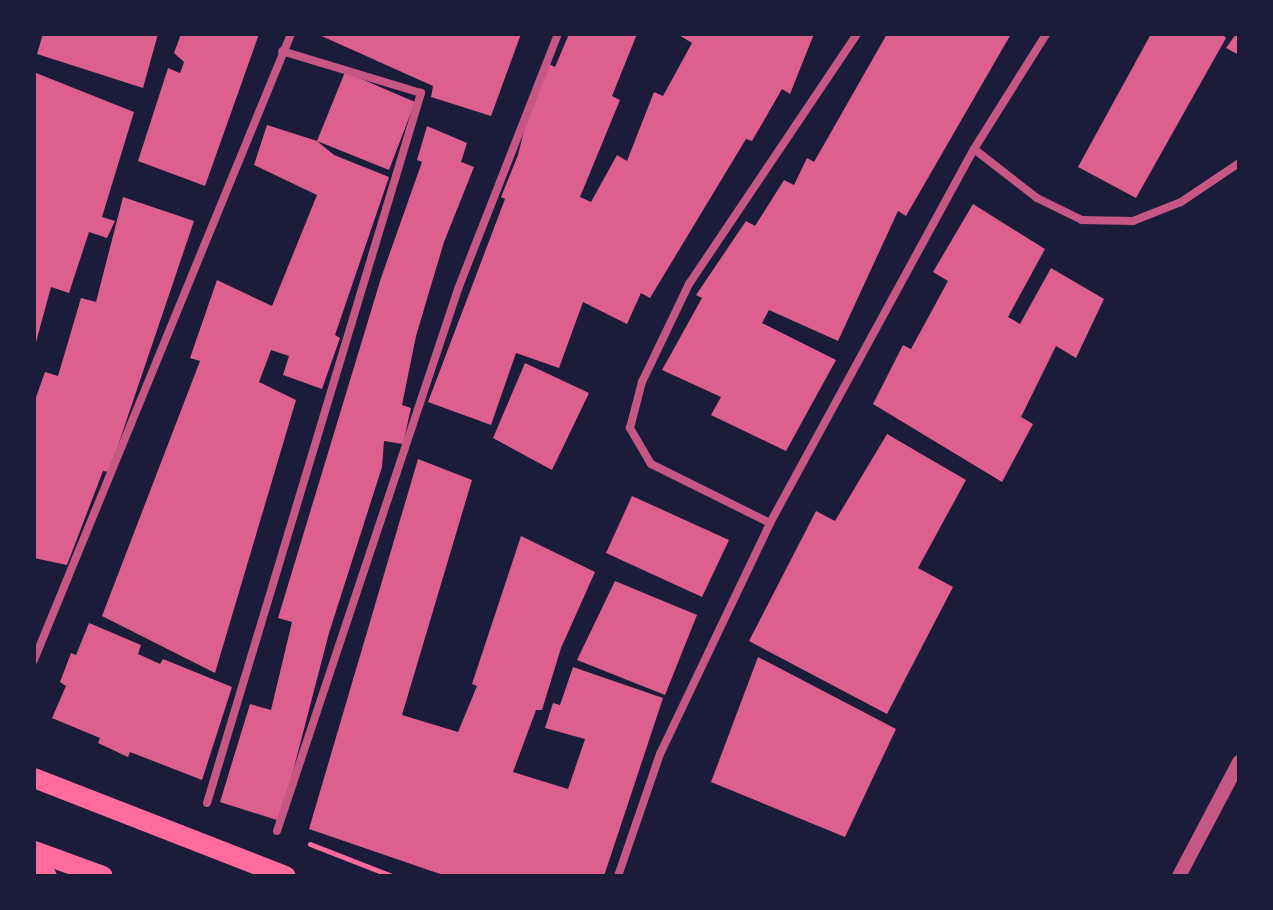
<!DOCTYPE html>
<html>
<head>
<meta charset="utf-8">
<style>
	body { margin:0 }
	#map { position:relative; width:1273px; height:910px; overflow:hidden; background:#1b1b3a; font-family:Barlow,sans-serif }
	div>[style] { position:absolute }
	.building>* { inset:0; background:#dd5f8e }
	.path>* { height:5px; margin:-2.5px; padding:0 2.5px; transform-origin:2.5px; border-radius:2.5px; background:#ff6b9d }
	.minor>* { height:8px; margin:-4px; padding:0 4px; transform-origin:4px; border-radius:4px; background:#c65784 }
	.tertiary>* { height:14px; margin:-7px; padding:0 7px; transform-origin:7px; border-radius:7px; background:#c65784 }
	.primary>* { height:20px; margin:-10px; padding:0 10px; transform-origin:10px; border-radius:10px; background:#ff6b9d }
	span { translate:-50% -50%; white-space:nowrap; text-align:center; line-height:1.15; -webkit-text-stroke:7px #1b1b3a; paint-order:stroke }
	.frame { position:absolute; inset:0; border:36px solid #1b1b3a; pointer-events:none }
</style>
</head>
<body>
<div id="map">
	<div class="building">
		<i style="clip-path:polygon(43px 34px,158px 34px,143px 88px,37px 54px)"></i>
		<i style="clip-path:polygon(181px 34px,259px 34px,205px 186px,138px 161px,168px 68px,180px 73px,184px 62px,174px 53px)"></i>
		<i style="clip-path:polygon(317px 34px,521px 34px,491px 116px,431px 97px,433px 86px)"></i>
		<i style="clip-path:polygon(569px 34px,637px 34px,612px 96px,620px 100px,580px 197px,591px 202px,617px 155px,627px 161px,654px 92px,663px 96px,692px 43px,677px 34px,814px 34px,790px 94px,782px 89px,752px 141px,746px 139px,650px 298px,641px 293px,627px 324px,583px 302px,559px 368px,516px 353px,491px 425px,428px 402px,505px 199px,501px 197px,518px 155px,528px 114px,549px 64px,555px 67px)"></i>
		<i style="clip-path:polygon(887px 34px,1011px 34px,906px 216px,898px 211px,838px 341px,769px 310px,762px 323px,836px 360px,786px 451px,711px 415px,721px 397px,662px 370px,702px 298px,696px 295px,746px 221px,755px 226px,784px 180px,794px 185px,807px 158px,814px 162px)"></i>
		<i style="clip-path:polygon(1151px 34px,1222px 34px,1226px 38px,1136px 198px,1078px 167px)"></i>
		<i style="clip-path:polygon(1236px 34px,1239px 34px,1239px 55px,1226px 48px)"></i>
		<i style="clip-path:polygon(345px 72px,415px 102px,389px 170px,317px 141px)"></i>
		<i style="clip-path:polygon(36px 73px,134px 112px,102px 217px,115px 221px,107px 238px,89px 232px,69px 293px,51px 287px,35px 346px)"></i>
		<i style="clip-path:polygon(267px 125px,317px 141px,334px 155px,389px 177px,335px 335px,340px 338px,322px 389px,283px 375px,289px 356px,271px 350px,259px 382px,296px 400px,215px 673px,102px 616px,200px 361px,190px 358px,217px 280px,272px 306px,317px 195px,254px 165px)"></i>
		<i style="clip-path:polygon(427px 126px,467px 143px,461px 162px,474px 167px,444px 242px,416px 336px,402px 405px,411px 408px,403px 444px,384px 441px,382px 467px,329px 633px,280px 821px,220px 802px,250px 704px,271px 710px,292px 622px,278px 618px,381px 278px,422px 162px,417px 160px)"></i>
		<i style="clip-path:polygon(123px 197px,194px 221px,109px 472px,103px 471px,67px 565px,34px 558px,34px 403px,45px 372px,58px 376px,81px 298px,96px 302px)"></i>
		<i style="clip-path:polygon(973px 204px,1045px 249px,1008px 317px,1020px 324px,1051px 268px,1104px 299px,1076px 358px,1056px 346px,1021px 417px,1033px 424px,1002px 482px,873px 404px,903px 345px,920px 354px,911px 349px,948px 281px,933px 272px)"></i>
		<i style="clip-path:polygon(525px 363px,589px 393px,552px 470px,493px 438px)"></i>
		<i style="clip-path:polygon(887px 434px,966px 480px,918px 568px,953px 587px,887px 714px,749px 641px,816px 511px,835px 521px)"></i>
		<i style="clip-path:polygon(418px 459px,472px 480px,402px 715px,458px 732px,477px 686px,472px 684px,521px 536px,595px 572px,561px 648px,542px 710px,536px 710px,513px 772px,568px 789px,585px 739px,545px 728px,553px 703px,560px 705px,573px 667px,663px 698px,604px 876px,446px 876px,309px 829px)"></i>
		<i style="clip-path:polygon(632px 496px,729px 540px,702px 597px,606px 553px)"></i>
		<i style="clip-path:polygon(615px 581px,697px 615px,665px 695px,577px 660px)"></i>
		<i style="clip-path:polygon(89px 623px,141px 645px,138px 654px,160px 664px,163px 659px,232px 687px,202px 780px,130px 752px,128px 757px,98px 743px,100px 738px,52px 718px,66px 686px,60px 682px,71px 653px,76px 655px)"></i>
		<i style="clip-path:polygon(758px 657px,896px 729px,845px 837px,711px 782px)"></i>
	</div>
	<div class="path">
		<i style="left:310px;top:844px;width:88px;rotate:21.3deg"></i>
	</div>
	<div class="minor">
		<i style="left:974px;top:149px;width:80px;rotate:37.9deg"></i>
		<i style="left:1037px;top:198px;width:50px;rotate:26.1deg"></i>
		<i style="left:1082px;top:220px;width:51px;rotate:1.1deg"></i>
		<i style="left:1133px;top:221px;width:52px;rotate:-21.6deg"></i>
		<i style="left:1181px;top:202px;width:70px;rotate:-33.9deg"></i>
		<i style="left:770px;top:523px;width:133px;rotate:-153.6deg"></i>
		<i style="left:651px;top:464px;width:42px;rotate:-120.3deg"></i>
		<i style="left:630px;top:428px;width:48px;rotate:-75.4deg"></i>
		<i style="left:642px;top:382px;width:109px;rotate:-64.4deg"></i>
		<i style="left:689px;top:284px;width:301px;rotate:-56.1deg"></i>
		<i style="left:34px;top:660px;width:677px;rotate:-67.68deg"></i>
		<i style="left:207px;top:803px;width:742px;rotate:-73.23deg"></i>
		<i style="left:421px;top:93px;width:145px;rotate:-163.2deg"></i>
		<i style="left:277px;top:831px;width:571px;rotate:-71.53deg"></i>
		<i style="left:458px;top:289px;width:274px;rotate:-68.6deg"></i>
		<i style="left:618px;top:876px;width:129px;rotate:-71deg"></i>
		<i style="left:660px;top:754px;width:256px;rotate:-64.5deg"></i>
		<i style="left:770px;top:523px;width:426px;rotate:-61.4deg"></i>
		<i style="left:974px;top:149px;width:136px;rotate:-57.9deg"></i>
	</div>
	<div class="tertiary">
		<i style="left:1179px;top:876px;width:129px;rotate:-62.2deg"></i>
	</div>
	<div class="primary">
		<i style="left:34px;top:778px;width:270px;rotate:21.3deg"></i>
		<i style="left:34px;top:851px;width:73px;rotate:19.9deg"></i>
		<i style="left:34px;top:857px;width:23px;rotate:56deg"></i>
	</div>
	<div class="frame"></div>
</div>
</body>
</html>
